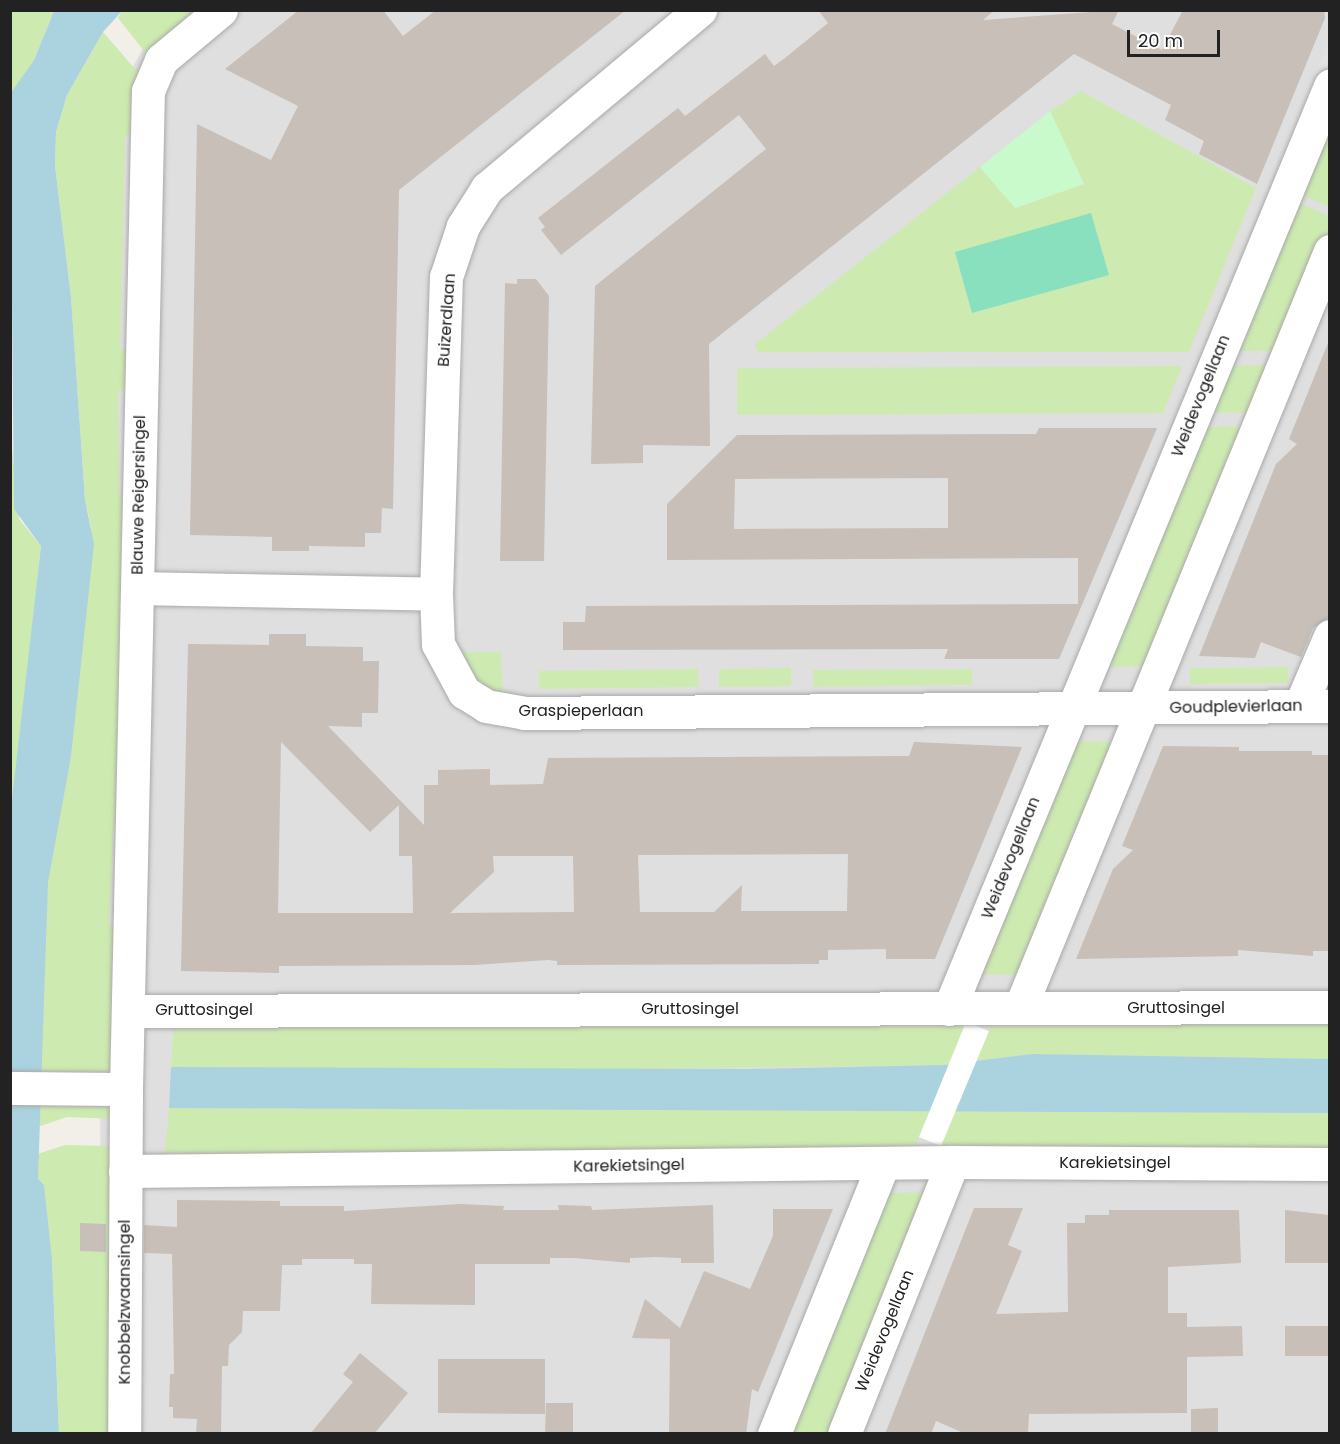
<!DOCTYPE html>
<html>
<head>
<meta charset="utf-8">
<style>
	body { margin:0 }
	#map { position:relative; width:1340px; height:1444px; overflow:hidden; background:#f2efe9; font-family:Poppins,sans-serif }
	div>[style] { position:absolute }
	.residential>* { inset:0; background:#e0dfdf }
	.grass>* { inset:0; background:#cdebb0 }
	.park>* { inset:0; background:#c8facc }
	.pitch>* { inset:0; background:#88e0be }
	.parking>* { inset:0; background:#e2e2e2 }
	.water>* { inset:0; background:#aad3df }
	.pier>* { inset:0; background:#fff }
	.building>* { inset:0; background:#c7bfb8 }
	.roads { filter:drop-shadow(0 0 2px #a9a9a9) drop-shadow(0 0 2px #a9a9a9) }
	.minor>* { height:33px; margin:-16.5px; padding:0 16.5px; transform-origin:16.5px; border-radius:16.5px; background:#fff }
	span { translate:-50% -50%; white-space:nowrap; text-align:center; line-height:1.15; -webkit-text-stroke:4.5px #fff; paint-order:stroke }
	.street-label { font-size:16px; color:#222 }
	.frame { position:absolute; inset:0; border:12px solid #222; pointer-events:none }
	.scale { position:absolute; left:1127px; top:30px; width:93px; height:27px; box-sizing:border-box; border:3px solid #222; border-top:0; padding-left:8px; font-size:18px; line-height:21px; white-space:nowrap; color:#222; -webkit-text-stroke:4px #fff; paint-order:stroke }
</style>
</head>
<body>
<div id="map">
	<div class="residential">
		<i style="clip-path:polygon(164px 11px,1329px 11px,1329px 1433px,101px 1434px,100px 1023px,116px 97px)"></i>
	</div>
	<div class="grass">
		<i style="clip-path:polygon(11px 11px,54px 11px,34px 60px,11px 94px)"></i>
		<i style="clip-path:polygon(122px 11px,203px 11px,148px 56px,118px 18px)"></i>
		<i style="clip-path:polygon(103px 32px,142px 77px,137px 135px,125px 137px,120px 349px,134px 349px,133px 390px,118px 391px,119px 496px,130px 498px,124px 816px,114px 818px,109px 925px,122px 925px,117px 1063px,109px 1070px,83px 1076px,11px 1069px,10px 1053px,71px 757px,91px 527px,85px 500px,71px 297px,55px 166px,56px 132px,67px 95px)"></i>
		<i style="clip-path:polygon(1081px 91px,1256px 188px,1189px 352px,758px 352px,755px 344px,980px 167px,1015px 208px,1084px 184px,1050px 111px)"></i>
		<i style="clip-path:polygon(1329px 105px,1329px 207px,1294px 191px)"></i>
		<i style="clip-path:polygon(1291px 199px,1329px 216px,1329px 227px,1279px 351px,1228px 351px)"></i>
		<i style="clip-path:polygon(1273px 365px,1254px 413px,1203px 412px,1223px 366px)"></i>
		<i style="clip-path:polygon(1182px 366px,1163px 413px,737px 415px,737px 368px)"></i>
		<i style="clip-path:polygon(10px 427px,19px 519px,41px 546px,11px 817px)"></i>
		<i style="clip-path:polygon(1197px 427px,1248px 427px,1149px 666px,1099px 667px)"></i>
		<i style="clip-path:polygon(456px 652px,501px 652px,503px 697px,484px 693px)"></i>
		<i style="clip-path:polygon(1288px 667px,1288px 683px,1190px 684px,1190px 668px)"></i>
		<i style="clip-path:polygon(791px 668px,791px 686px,719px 687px,719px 669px)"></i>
		<i style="clip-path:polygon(698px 669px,698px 687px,539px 689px,539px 671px)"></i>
		<i style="clip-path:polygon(972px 669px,972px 685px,813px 687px,813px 670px)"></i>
		<i style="clip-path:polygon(1069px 741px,1118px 742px,1022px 975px,973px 974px)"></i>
		<i style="clip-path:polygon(994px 1017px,1329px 1017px,1329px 1059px,1032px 1054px,975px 1061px)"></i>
		<i style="clip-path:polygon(174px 1020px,968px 1020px,951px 1064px,944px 1065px,522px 1070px,171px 1067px)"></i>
		<i style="clip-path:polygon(103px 1101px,119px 1115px,114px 1119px,67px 1117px,11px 1136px,11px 1110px,49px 1103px)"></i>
		<i style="clip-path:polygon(169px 1108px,930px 1111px,914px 1149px,463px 1155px,165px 1153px)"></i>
		<i style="clip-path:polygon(952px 1110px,1329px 1113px,1329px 1148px,940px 1148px)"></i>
		<i style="clip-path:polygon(65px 1145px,110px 1146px,115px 1433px,59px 1433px,52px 1260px,10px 1163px)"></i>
		<i style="clip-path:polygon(935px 1192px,836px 1433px,786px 1434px,885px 1193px)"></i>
	</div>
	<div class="park">
		<i style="clip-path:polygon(1050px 111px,1084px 184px,1015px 208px,980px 167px)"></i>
	</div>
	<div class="pitch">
		<i style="clip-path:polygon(1091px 213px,1109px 275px,972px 313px,955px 252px)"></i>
	</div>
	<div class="parking">
		<i style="clip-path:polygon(1329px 40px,1329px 60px,1281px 178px,1274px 176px)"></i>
		<i style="clip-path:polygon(459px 277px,467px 277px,461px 632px,452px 632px)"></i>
		<i style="clip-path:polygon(178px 569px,255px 572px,255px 581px,178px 578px)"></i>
		<i style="clip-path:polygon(178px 601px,255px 604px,254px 612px,177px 610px)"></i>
		<i style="clip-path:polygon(1190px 686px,1287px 686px,1287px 695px,1190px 695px)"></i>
		<i style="clip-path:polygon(814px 721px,1018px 722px,1018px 729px,814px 728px)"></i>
	</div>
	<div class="water">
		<i style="clip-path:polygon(54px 11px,122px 11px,103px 32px,67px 95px,56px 132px,55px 166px,71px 297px,85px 500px,94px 544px,71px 757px,48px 882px,38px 1179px,44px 1185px,52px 1260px,59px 1434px,10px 1433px,10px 817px,41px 546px,14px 509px,10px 94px,34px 60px)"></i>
		<i style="clip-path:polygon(1032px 1054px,1330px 1059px,1329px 1113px,169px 1108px,171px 1067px,749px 1069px,944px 1065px)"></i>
	</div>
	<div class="pier">
		<i style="clip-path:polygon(966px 1022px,989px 1031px,941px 1146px,919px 1137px)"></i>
	</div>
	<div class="building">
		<i style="clip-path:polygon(299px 10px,383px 10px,403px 36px,436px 10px,626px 10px,399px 190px,393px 509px,382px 508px,381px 533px,365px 533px,365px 547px,309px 546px,309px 551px,272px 551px,272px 537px,190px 535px,197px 124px,271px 160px,298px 106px,225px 69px)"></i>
		<i style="clip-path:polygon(818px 10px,995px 10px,983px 20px,1119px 10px,1112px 24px,1162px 50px,1183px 10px,1324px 10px,1325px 18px,1257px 184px,1199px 154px,1204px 141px,1165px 120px,1171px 105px,1074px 54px,709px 344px,710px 446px,643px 445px,643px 463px,591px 464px,595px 286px,766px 149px,739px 115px,561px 255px,541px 230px,545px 227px,538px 218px,678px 108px,685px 116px,765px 54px,774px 66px,785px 58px,828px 23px)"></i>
		<i style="clip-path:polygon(517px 279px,536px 279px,549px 296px,544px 561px,500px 561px,505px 283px,517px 284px)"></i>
		<i style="clip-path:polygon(1328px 343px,1329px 618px,1313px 628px,1301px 657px,1261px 642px,1255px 658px,1199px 656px,1276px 464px,1297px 444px,1289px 439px)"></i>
		<i style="clip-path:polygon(evenodd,1039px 428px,1157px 428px,1059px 659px,944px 659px,948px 649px,563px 650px,563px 622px,585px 622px,586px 606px,1078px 604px,1078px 558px,667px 560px,667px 504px,737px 435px,1036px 434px,1039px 428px,948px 478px,948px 528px,734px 529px,735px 479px,948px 478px)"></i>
		<i style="clip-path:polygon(evenodd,269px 634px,306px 634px,306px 646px,363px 647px,363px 661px,379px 661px,378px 713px,362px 713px,362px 727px,328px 726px,424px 825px,424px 785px,438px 785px,438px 770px,490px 769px,490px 785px,543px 784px,548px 758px,909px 756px,914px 742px,1022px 747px,935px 959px,886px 959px,886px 949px,828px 950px,828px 960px,819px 960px,819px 964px,557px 965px,557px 961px,548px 960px,475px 965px,279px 966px,279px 973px,181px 971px,188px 644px,269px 645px,269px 634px,281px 742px,370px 832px,399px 805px,399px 856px,412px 856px,413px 913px,278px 913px,281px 742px,269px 634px,848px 854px,847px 911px,741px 911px,742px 885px,714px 912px,640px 912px,638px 855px,848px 854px,269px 634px,493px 856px,573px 856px,574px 912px,450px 913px,494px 872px,493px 856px)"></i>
		<i style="clip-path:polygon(1163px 746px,1239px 747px,1239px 751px,1312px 751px,1312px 755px,1329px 755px,1329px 951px,1313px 951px,1313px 956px,1238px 950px,1238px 956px,1076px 959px,1113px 869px,1133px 850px,1122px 846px)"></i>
		<i style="clip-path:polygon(177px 1200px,280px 1201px,280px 1206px,344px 1206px,344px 1211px,460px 1204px,504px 1206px,503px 1210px,559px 1210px,558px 1205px,591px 1206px,592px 1210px,713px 1205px,714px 1263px,681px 1263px,681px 1258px,655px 1257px,630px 1258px,630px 1263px,575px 1258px,550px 1258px,550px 1264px,475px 1264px,475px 1305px,371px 1304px,372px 1264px,354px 1264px,354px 1259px,302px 1259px,302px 1265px,282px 1265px,280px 1311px,243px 1311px,242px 1332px,229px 1345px,228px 1366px,222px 1366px,221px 1434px,196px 1434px,197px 1419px,173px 1418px,173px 1407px,169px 1407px,170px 1374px,174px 1374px,172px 1254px,144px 1253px,144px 1225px,177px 1227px)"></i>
		<i style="clip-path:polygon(974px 1208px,1023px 1208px,1008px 1245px,1022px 1251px,996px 1314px,1068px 1312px,1067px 1223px,1085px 1223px,1085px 1215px,1109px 1215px,1109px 1210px,1239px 1210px,1241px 1263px,1168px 1267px,1168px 1313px,1187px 1313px,1187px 1327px,1242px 1326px,1243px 1356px,1187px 1357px,1187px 1413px,1029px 1414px,1028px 1434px,966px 1434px,936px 1421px,931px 1434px,885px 1434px)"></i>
		<i style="clip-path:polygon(773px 1209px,833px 1209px,758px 1392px,752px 1389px,746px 1434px,669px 1434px,670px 1339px,632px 1338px,645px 1299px,680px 1328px,704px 1271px,750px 1289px,773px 1236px)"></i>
		<i style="clip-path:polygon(1285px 1210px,1329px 1215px,1329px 1263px,1285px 1263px)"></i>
		<i style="clip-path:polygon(80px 1223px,106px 1224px,106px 1252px,80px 1251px)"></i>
		<i style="clip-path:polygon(1285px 1326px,1329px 1326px,1329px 1356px,1285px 1356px)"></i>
		<i style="clip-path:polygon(360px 1353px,408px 1393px,374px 1434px,310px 1434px,353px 1382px,343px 1374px)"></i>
		<i style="clip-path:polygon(438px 1359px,545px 1359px,545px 1414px,438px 1413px)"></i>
		<i style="clip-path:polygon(546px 1403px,573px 1403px,573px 1434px,545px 1434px)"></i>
		<i style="clip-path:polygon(1218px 1408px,1218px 1434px,1191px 1434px,1191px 1409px)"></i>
	</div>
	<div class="roads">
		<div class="minor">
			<i style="left:137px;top:588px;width:299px;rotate:1.1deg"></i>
			<i style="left:436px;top:594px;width:50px;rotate:87.7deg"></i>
			<i style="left:438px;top:644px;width:55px;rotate:61.6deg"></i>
			<i style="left:464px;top:692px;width:26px;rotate:32deg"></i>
			<i style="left:486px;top:706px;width:39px;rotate:10deg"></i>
			<i style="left:524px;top:713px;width:806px;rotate:-0.5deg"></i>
			<i style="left:436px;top:594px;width:317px;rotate:-88.2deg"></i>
			<i style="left:446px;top:277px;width:54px;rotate:-71.6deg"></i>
			<i style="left:463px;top:226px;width:45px;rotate:-57.7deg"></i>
			<i style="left:487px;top:188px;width:278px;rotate:-39.9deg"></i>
			<i style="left:1300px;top:706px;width:76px;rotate:-66.8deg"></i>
			<i style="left:1020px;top:1008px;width:818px;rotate:-67.73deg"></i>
			<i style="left:949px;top:1009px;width:999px;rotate:-67.57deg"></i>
			<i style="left:128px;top:1011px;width:1202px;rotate:-0.19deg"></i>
			<i style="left:10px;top:1088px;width:116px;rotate:0.5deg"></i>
			<i style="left:126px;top:1089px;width:345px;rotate:90.3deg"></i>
			<i style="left:126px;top:1089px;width:998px;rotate:-88.74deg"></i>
			<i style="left:148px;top:91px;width:34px;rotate:-67deg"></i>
			<i style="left:161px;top:60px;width:78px;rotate:-39.8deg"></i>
			<i style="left:125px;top:1171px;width:828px;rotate:-0.62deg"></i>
			<i style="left:953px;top:1162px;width:377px;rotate:0.3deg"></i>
			<i style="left:774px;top:1434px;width:291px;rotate:-68deg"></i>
			<i style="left:844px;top:1434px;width:293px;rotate:-68.2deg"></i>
		</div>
	</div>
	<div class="street-label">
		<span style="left:447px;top:320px;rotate:-86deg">Buizerdlaan</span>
		<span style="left:1201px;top:396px;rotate:-68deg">Weidevogellaan</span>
		<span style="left:139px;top:495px;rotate:-89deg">Blauwe Reigersingel</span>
		<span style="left:1236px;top:707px;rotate:-1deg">Goudplevierlaan</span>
		<span style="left:581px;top:711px">Graspieperlaan</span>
		<span style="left:1011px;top:858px;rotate:-68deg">Weidevogellaan</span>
		<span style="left:1176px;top:1008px">Gruttosingel</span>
		<span style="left:690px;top:1009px">Gruttosingel</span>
		<span style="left:204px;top:1010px">Gruttosingel</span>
		<span style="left:1115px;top:1163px">Karekietsingel</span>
		<span style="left:629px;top:1166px;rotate:-1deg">Karekietsingel</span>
		<span style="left:125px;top:1302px;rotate:-90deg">Knobbelzwaansingel</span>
		<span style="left:885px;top:1331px;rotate:-68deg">Weidevogellaan</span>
	</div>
	<div class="frame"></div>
	<div class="scale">20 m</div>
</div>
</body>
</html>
